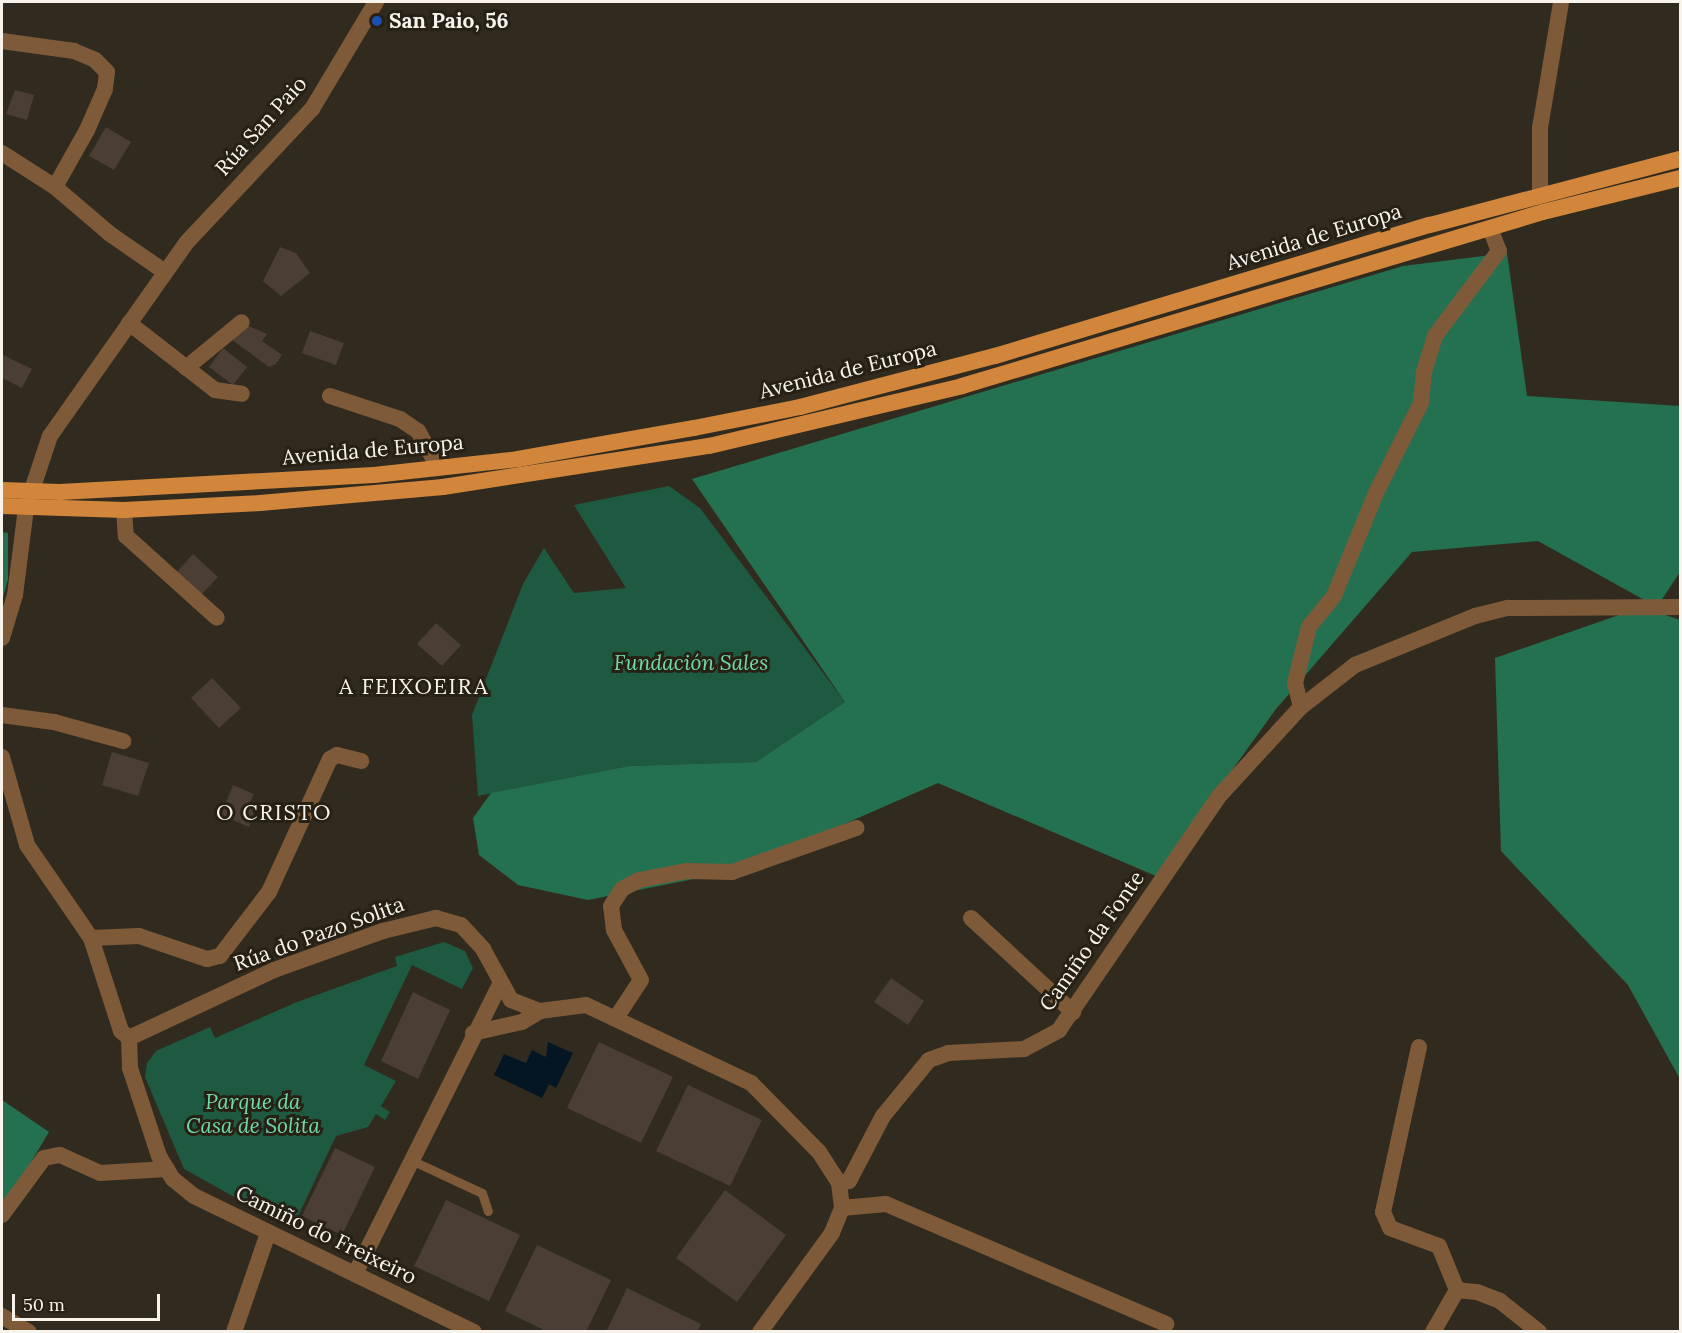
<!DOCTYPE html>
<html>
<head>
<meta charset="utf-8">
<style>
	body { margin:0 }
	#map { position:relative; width:1682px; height:1333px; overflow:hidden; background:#312b1f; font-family:Lora,serif }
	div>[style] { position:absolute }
	.green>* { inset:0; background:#1e5a41 }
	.forest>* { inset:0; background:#247151 }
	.water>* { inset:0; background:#041623 }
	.building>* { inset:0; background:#4a3e35 }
	.service>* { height:9px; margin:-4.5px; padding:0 4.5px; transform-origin:4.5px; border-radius:4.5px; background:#7f5a39 }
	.minor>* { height:16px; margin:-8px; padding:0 8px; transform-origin:8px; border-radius:8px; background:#7f5a39 }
	.primary>* { height:16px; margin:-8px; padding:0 8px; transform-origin:8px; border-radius:8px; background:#d1863b }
	.dots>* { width:16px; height:16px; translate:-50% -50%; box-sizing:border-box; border:3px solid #272115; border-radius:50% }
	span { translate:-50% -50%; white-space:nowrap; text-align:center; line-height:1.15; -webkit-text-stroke:6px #272115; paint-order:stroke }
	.poi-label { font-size:21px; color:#f8f4ec; font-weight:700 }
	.left { translate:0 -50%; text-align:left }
	.street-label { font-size:21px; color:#f8f4ec }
	.park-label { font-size:21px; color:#70daaa; font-style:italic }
	.neighbourhood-label { font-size:22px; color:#f8f4ec; letter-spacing:1.5px }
	.frame { position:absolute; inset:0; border:3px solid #f8f4ec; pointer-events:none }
	.scale { position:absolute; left:12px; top:1294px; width:148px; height:27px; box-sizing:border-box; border:3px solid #f8f4ec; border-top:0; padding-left:8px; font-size:18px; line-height:21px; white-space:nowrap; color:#f8f4ec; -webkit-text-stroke:4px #272115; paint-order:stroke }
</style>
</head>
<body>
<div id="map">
	<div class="green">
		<i style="clip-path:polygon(669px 486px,700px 508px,845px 702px,756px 762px,629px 766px,478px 796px,472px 715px,523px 584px,544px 548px,574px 593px,626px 588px,574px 505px)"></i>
		<i style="clip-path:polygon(444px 942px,465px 951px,473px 968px,462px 989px,412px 965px,364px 1065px,396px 1081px,381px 1106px,390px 1112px,385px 1120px,376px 1114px,368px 1127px,336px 1136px,292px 1229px,184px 1169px,145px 1077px,147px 1063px,156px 1051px,210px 1027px,215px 1038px,297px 1002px,397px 966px,395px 957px)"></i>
	</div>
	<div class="forest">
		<i style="clip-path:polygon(1507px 253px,1527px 396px,1680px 406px,1680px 572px,1657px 607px,1538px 541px,1412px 552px,1276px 709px,1156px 876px,938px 783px,739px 870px,588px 900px,518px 885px,479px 855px,473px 818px,491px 793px,629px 766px,756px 762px,845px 702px,692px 479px,1403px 266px)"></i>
		<i style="clip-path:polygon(2px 532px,8px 533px,8px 579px,2px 602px)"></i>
		<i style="clip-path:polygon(1642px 607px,1680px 620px,1680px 1079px,1628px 985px,1501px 851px,1495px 658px)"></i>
		<i style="clip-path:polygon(2px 1100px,49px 1132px,2px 1211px)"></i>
	</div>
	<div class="water">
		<i style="clip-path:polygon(548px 1042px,573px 1053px,556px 1088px,549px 1084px,542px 1098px,494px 1075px,504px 1054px,526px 1063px,532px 1050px,546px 1057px)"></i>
	</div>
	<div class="building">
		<i style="clip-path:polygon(15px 90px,34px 95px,27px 120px,6px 114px)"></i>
		<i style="clip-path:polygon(106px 127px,131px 142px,114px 170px,89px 156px)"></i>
		<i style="clip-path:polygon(280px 247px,296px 253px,310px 273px,281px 296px,263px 281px)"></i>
		<i style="clip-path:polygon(242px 323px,267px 334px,262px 341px,282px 355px,276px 364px,269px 367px,231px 339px)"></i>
		<i style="clip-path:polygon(310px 331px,344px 343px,336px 365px,302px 353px)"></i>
		<i style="clip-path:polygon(223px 348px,247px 367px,233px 385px,209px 367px)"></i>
		<i style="clip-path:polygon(3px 355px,32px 369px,22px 388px,2px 378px)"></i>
		<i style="clip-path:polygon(193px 554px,218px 577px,201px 595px,176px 573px)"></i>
		<i style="clip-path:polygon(436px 623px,461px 645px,442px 666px,417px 644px)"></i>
		<i style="clip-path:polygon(212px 678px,241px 708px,219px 728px,191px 698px)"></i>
		<i style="clip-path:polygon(112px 752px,149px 763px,138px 796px,102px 785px)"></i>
		<i style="clip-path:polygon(233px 785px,254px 794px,249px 805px,256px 808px,249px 827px,221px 815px)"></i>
		<i style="clip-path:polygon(891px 978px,924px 1001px,908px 1025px,874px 1002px)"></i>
		<i style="clip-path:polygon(413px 992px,450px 1010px,418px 1079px,381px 1061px)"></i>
		<i style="clip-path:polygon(599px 1042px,673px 1077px,641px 1143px,567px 1108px)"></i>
		<i style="clip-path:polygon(688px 1085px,762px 1120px,730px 1186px,656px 1151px)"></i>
		<i style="clip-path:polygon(335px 1148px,375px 1167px,342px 1235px,302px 1216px)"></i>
		<i style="clip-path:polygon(725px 1190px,786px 1235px,737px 1302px,676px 1258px)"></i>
		<i style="clip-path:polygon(446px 1200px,520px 1235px,489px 1301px,414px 1266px)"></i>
		<i style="clip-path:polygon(537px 1245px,611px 1280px,586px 1332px,548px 1332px,505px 1311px)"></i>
		<i style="clip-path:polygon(627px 1288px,701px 1324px,697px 1332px,606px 1332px)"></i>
	</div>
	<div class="service">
		<i style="left:411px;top:1160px;width:78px;rotate:24.9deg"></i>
		<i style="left:482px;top:1193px;width:19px;rotate:72deg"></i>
	</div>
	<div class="minor">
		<i style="left:2px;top:41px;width:73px;rotate:7.9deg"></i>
		<i style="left:74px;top:51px;width:23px;rotate:23deg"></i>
		<i style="left:95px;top:60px;width:17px;rotate:45deg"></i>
		<i style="left:107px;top:72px;width:17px;rotate:97deg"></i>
		<i style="left:105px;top:89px;width:45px;rotate:113.7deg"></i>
		<i style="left:87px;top:130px;width:65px;rotate:119.3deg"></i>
		<i style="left:55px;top:187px;width:72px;rotate:40.5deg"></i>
		<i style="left:110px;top:234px;width:67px;rotate:34.6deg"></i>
		<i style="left:2px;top:153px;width:63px;rotate:32.7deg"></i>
		<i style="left:1540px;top:194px;width:66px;rotate:-90deg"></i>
		<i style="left:1540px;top:128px;width:128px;rotate:-80.5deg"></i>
		<i style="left:1490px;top:228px;width:25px;rotate:69deg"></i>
		<i style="left:1499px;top:251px;width:106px;rotate:127deg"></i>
		<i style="left:1435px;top:336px;width:39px;rotate:107deg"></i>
		<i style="left:1424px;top:373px;width:30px;rotate:96deg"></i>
		<i style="left:1421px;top:403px;width:101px;rotate:116.6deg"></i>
		<i style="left:1376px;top:493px;width:111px;rotate:112.2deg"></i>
		<i style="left:1334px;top:596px;width:40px;rotate:129deg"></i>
		<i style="left:1309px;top:627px;width:58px;rotate:104deg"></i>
		<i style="left:1295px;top:683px;width:25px;rotate:76deg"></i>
		<i style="left:1301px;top:707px;width:68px;rotate:-37.9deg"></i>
		<i style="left:1355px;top:665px;width:130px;rotate:-22.2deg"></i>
		<i style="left:1475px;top:616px;width:34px;rotate:-14deg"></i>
		<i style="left:1508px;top:608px;width:172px;rotate:-0.3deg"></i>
		<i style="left:129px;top:323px;width:109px;rotate:37.9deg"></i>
		<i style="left:215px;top:390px;width:27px;rotate:8deg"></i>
		<i style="left:186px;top:368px;width:72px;rotate:-39.4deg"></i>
		<i style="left:330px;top:396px;width:74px;rotate:18.2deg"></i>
		<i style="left:400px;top:419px;width:22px;rotate:34deg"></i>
		<i style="left:418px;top:431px;width:41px;rotate:60.9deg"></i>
		<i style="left:124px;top:510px;width:26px;rotate:86deg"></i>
		<i style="left:126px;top:536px;width:122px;rotate:42deg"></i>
		<i style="left:2px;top:638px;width:45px;rotate:-73.2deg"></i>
		<i style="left:15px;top:595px;width:88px;rotate:-82.8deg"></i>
		<i style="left:26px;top:508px;width:76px;rotate:-71.6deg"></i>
		<i style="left:50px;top:436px;width:237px;rotate:-54.8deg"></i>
		<i style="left:187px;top:242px;width:183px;rotate:-46.8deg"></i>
		<i style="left:312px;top:109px;width:125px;rotate:-59.1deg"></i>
		<i style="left:2px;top:715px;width:52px;rotate:7.7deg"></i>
		<i style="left:54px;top:722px;width:72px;rotate:15.4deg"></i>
		<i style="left:2px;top:757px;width:91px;rotate:74.1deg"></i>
		<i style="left:27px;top:845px;width:113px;rotate:55.5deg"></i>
		<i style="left:91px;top:938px;width:98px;rotate:72.1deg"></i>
		<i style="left:121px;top:1031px;width:11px;rotate:41deg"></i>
		<i style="left:129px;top:1038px;width:30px;rotate:88deg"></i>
		<i style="left:130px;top:1068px;width:93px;rotate:71.8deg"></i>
		<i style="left:159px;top:1156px;width:27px;rotate:59deg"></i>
		<i style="left:173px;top:1179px;width:27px;rotate:39deg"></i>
		<i style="left:194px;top:1196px;width:311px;rotate:25.9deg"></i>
		<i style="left:971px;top:918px;width:139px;rotate:42.7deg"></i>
		<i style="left:91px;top:938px;width:48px;rotate:-2.4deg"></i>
		<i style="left:139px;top:936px;width:72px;rotate:18.7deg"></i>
		<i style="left:207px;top:959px;width:13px;rotate:-13deg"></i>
		<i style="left:220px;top:956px;width:81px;rotate:-52.6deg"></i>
		<i style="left:269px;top:892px;width:146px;rotate:-65.4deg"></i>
		<i style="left:330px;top:759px;width:8px;rotate:-30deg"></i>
		<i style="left:337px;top:755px;width:25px;rotate:14deg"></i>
		<i style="left:616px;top:1018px;width:45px;rotate:-56.7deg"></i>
		<i style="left:641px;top:980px;width:57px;rotate:-118.4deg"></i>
		<i style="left:614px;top:930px;width:24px;rotate:-97deg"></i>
		<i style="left:611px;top:906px;width:20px;rotate:-57deg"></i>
		<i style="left:622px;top:889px;width:19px;rotate:-28deg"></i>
		<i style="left:639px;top:880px;width:49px;rotate:-10.6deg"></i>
		<i style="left:687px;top:871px;width:45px;rotate:1.3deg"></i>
		<i style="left:732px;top:872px;width:132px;rotate:-19.5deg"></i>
		<i style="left:473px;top:1033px;width:50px;rotate:-12.7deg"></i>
		<i style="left:522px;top:1022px;width:21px;rotate:-31deg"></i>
		<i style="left:129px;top:1038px;width:160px;rotate:-25.1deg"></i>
		<i style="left:274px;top:970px;width:116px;rotate:-19.7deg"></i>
		<i style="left:383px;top:931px;width:55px;rotate:-13.8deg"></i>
		<i style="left:436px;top:918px;width:26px;rotate:16deg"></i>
		<i style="left:461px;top:925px;width:33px;rotate:47deg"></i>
		<i style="left:483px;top:949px;width:58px;rotate:61.2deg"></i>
		<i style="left:511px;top:1000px;width:31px;rotate:21deg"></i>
		<i style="left:540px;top:1011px;width:46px;rotate:-7.4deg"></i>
		<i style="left:586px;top:1005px;width:183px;rotate:25.3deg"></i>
		<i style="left:751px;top:1083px;width:97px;rotate:45.4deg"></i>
		<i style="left:819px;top:1152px;width:37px;rotate:57deg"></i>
		<i style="left:839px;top:1183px;width:25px;rotate:83deg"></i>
		<i style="left:842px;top:1208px;width:27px;rotate:112deg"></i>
		<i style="left:832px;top:1233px;width:122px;rotate:126deg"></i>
		<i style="left:1419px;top:1047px;width:169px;rotate:102.3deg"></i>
		<i style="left:1383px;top:1212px;width:17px;rotate:66deg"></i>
		<i style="left:1390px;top:1228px;width:52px;rotate:20.2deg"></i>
		<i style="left:1439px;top:1246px;width:48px;rotate:67.8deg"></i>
		<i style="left:839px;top:1183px;width:10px;rotate:-11deg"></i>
		<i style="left:849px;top:1181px;width:73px;rotate:-62.4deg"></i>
		<i style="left:883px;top:1116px;width:72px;rotate:-50.6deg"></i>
		<i style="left:929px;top:1060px;width:20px;rotate:-20deg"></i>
		<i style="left:948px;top:1053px;width:76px;rotate:-3deg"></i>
		<i style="left:1024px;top:1049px;width:40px;rotate:-28deg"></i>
		<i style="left:1059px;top:1030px;width:285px;rotate:-55.6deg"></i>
		<i style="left:1220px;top:795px;width:120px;rotate:-47.4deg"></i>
		<i style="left:842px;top:1208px;width:44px;rotate:-5.2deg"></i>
		<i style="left:886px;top:1204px;width:305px;rotate:23.2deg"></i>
		<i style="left:2px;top:1215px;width:71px;rotate:-53.6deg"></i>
		<i style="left:44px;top:1158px;width:16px;rotate:-11deg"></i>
		<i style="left:60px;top:1155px;width:44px;rotate:24.2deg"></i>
		<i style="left:100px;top:1173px;width:67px;rotate:-3.4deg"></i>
		<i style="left:355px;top:1274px;width:323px;rotate:-63.4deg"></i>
		<i style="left:2px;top:1316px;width:31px;rotate:31deg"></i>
		<i style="left:234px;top:1332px;width:105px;rotate:-71deg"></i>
		<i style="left:1433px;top:1332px;width:48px;rotate:-60.3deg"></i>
		<i style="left:1457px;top:1290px;width:20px;rotate:6deg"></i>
		<i style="left:1477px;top:1292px;width:25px;rotate:21deg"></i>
		<i style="left:1500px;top:1301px;width:50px;rotate:38.5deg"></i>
	</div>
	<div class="primary">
		<i style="left:2px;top:490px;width:58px;rotate:2deg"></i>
		<i style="left:60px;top:492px;width:314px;rotate:-3.1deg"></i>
		<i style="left:374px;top:475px;width:145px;rotate:-6.3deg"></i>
		<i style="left:518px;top:459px;width:179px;rotate:-10deg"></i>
		<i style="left:694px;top:428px;width:108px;rotate:-11.2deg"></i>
		<i style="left:800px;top:407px;width:202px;rotate:-14.7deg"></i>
		<i style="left:995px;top:356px;width:454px;rotate:-16.8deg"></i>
		<i style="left:1430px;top:225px;width:259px;rotate:-14.8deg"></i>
		<i style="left:2px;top:506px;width:122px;rotate:1.9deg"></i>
		<i style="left:124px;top:510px;width:136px;rotate:-2.9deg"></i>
		<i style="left:260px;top:503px;width:184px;rotate:-5deg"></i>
		<i style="left:443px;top:487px;width:269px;rotate:-8.8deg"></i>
		<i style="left:709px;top:446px;width:260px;rotate:-13.3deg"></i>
		<i style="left:962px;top:386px;width:606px;rotate:-16.67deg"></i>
		<i style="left:1543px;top:212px;width:141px;rotate:-13.9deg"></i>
	</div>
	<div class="dots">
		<i style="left:377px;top:21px;background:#1a4fb4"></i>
	</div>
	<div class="poi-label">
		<span class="left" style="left:389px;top:21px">San Paio, 56</span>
	</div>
	<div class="street-label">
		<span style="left:261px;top:126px;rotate:-48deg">Rúa San Paio</span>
		<span style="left:1314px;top:237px;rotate:-17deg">Avenida de Europa</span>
		<span style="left:848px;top:370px;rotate:-14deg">Avenida de Europa</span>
		<span style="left:373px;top:450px;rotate:-5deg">Avenida de Europa</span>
		<span style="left:319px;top:934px;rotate:-20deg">Rúa do Pazo Solita</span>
		<span style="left:1092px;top:941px;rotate:-55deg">Camiño da Fonte</span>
		<span style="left:326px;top:1235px;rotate:26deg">Camiño do Freixeiro</span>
	</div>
	<div class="park-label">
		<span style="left:691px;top:663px">Fundación Sales</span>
		<span style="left:253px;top:1114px">Parque da<br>Casa de Solita</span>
	</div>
	<div class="neighbourhood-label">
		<span style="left:414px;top:687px">A FEIXOEIRA</span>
		<span style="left:274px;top:813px">O CRISTO</span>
	</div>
	<div class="frame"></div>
	<div class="scale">50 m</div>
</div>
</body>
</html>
